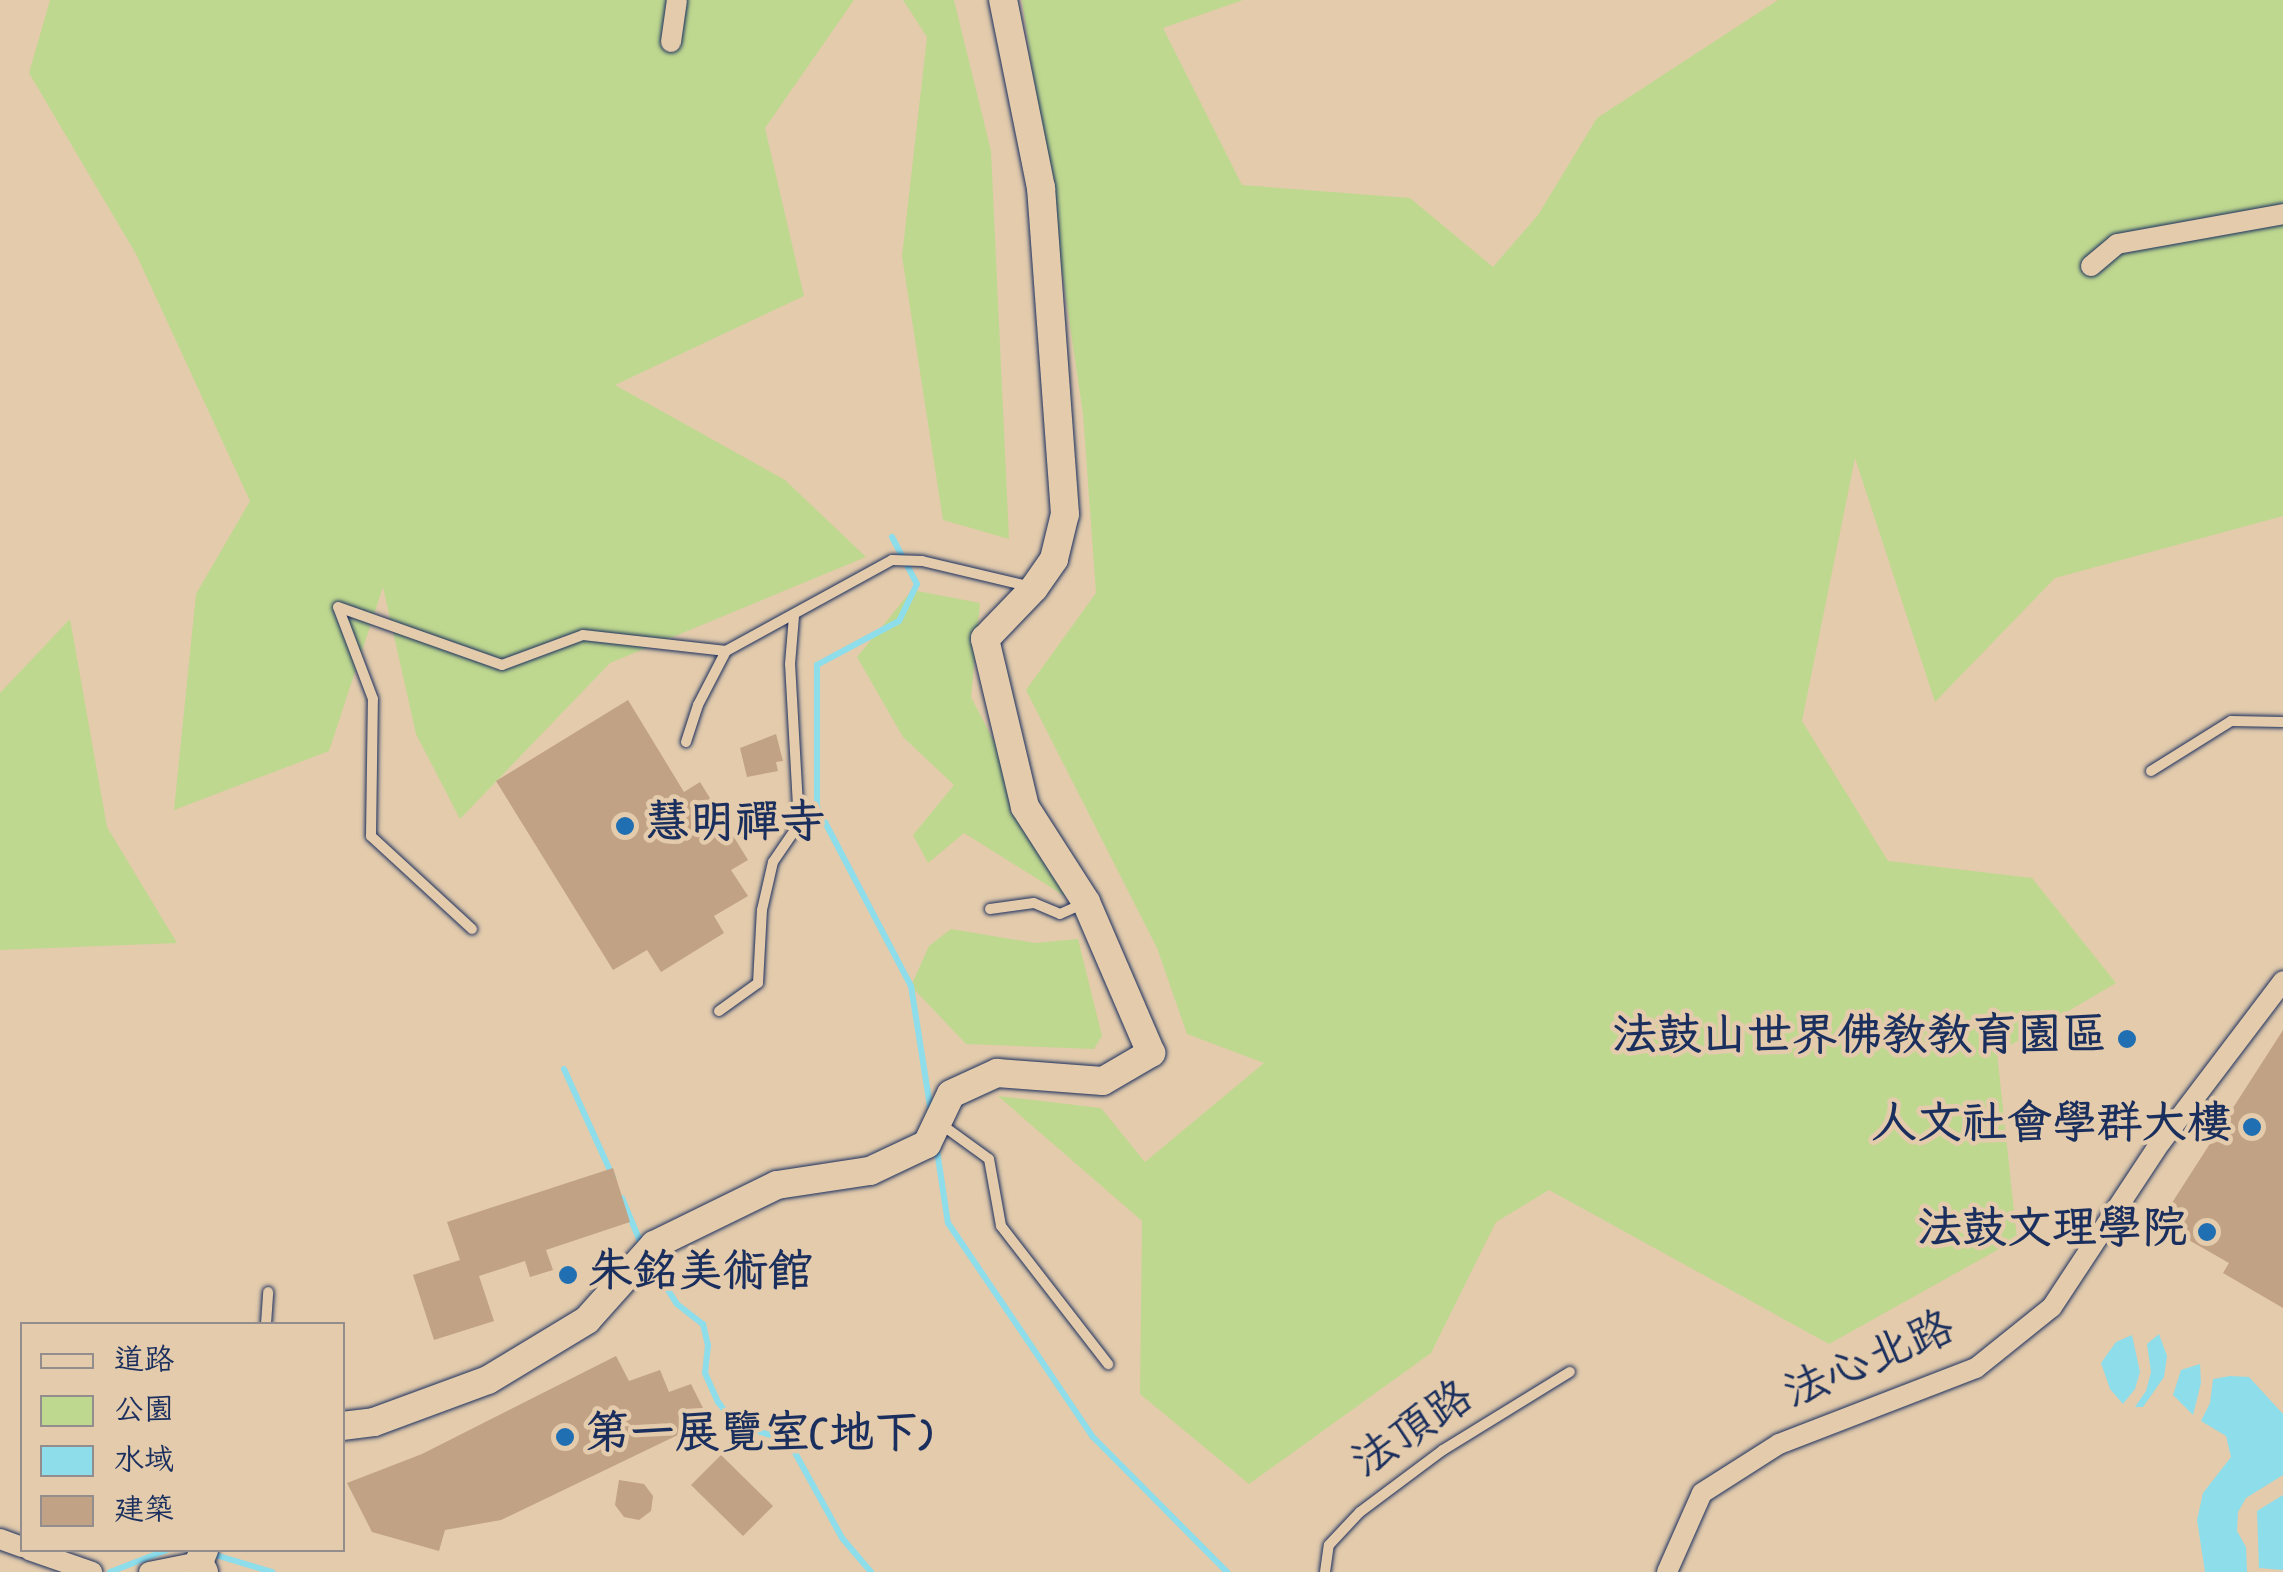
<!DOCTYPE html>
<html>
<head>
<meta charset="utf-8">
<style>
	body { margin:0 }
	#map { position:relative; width:2283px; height:1572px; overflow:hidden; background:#e3cbac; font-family:"Indie Flower","LXGW WenKai TC",sans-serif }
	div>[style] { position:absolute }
	.green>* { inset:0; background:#bfd88f }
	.water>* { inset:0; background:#8eddea }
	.stream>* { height:6px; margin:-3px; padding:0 3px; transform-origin:3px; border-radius:3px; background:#8eddea }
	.building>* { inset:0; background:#c1a284 }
	.roads { filter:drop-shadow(0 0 2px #1b2f5e) drop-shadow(0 0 2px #1b2f5e) }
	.lane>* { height:10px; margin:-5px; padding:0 5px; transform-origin:5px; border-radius:5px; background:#e3cbac }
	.street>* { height:20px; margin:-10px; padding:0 10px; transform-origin:10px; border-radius:10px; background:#e3cbac }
	.secondary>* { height:28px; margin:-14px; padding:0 14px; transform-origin:14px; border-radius:14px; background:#e3cbac }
	.dots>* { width:28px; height:28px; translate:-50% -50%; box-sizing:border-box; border:5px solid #e3cbac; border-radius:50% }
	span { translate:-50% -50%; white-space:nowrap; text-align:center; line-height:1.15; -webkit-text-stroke:9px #e3cbac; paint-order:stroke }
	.poi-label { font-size:45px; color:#1b2f5e; font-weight:700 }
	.left { translate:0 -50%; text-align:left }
	.right { translate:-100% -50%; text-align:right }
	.street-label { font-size:45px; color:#1b2f5e }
	.legend { position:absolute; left:20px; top:1322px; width:325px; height:230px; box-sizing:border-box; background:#e3cbac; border:2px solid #938d8d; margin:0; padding:12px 18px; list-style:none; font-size:30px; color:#1b2f5e }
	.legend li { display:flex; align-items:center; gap:20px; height:50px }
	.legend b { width:50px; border:2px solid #938d8d }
</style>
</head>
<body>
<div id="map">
	<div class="green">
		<i style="clip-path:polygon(50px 0,854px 0,765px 128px,804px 296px,615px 385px,785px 480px,866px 557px,610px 663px,460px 819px,416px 734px,383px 587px,329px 751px,174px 810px,196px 594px,250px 501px,136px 254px,29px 73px)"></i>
		<i style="clip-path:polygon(903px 0,954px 0,991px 151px,1009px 539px,943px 520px,902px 256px,927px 37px)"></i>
		<i style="clip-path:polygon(1022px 0,1243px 0,1163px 28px,1242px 185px,1410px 198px,1493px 267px,1538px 215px,1597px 118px,1778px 0,2283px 0,2283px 516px,2055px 578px,1935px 702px,1855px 458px,1802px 721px,1888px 861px,2032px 878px,2116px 983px,1997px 1053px,2017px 1239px,1829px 1344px,1549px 1190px,1496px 1222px,1431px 1353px,1249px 1484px,1140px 1394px,1142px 1221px,998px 1096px,1101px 1108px,1145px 1162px,1264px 1063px,1187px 1034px,1157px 948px,1026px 690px,1096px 593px,1083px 414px)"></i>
		<i style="clip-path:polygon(912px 590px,980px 603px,971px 697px,1079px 905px,964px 833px,928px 863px,913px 835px,954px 785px,903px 737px,857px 657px)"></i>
		<i style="clip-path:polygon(70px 619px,107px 827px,177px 943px,0 950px,0 693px)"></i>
		<i style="clip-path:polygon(951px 929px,1035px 943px,1078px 939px,1102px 1036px,1094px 1049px,966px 1044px,911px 986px,929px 946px)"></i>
	</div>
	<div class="water">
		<i style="clip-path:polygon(2159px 1334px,2167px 1356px,2164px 1377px,2143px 1407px,2135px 1407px,2146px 1391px,2151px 1372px,2147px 1344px)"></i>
		<i style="clip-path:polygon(2132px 1335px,2140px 1372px,2135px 1389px,2123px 1404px,2110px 1389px,2101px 1363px,2116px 1342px)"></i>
		<i style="clip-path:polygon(2200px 1364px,2201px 1383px,2193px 1415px,2173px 1395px,2181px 1370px)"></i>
		<i style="clip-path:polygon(2230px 1376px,2249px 1377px,2283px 1414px,2283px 1475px,2246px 1498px,2238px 1512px,2237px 1531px,2246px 1547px,2247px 1572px,2205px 1572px,2197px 1520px,2203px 1493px,2231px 1457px,2226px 1436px,2201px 1421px,2210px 1403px,2213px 1379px)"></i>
		<i style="clip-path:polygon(2283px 1495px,2283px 1570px,2259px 1568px,2257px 1511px)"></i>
	</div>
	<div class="stream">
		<i style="left:892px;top:537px;width:53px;rotate:62deg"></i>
		<i style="left:917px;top:584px;width:41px;rotate:115.9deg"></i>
		<i style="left:899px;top:621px;width:93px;rotate:151.8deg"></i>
		<i style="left:817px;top:665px;width:142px;rotate:90deg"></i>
		<i style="left:817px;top:807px;width:202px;rotate:62.3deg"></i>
		<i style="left:911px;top:986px;width:128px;rotate:81deg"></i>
		<i style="left:564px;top:1069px;width:119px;rotate:65.6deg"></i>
		<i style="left:936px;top:1144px;width:80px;rotate:81.4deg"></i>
		<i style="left:948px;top:1223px;width:257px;rotate:55.9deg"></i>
		<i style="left:1092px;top:1436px;width:192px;rotate:45.2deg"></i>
		<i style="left:622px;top:1198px;width:52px;rotate:67.4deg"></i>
		<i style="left:650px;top:1262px;width:50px;rotate:57.3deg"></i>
		<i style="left:677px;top:1304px;width:33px;rotate:38deg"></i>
		<i style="left:703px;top:1324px;width:22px;rotate:77deg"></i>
		<i style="left:708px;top:1345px;width:28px;rotate:96deg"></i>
		<i style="left:705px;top:1373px;width:32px;rotate:66deg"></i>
		<i style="left:718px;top:1402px;width:29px;rotate:52deg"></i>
		<i style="left:736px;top:1425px;width:54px;rotate:16.1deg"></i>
		<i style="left:788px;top:1440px;width:112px;rotate:61.1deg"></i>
		<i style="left:842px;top:1538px;width:45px;rotate:49.5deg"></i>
		<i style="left:212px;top:1554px;width:63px;rotate:16.7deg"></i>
		<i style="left:110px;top:1572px;width:61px;rotate:-21.1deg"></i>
	</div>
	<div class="building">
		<i style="clip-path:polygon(628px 700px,684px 792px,700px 782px,748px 860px,731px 870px,748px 896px,714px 916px,724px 933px,661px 972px,647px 950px,613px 970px,496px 781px)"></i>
		<i style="clip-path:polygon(776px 734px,783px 761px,776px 762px,778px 771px,747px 777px,740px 748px)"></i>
		<i style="clip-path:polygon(2283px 1030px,2283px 1308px,2223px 1273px,2229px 1263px,2159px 1223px)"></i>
		<i style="clip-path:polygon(613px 1168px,630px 1222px,546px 1250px,553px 1270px,530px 1277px,525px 1261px,479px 1276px,494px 1321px,434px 1340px,413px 1275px,460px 1260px,447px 1222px)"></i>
		<i style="clip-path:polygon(616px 1356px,629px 1381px,660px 1370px,669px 1392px,691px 1384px,709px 1420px,501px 1520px,445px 1530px,439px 1551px,372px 1532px,347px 1483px,422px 1454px)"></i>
		<i style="clip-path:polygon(721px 1455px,773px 1506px,743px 1536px,691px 1485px)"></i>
		<i style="clip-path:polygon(619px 1480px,644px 1484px,653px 1496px,651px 1511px,639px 1520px,624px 1517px,615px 1505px)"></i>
	</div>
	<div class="roads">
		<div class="lane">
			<i style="left:686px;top:742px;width:39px;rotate:-72deg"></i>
			<i style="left:698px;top:705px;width:61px;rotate:-62.6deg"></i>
			<i style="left:2151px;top:771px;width:94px;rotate:-32deg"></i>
			<i style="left:2231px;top:721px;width:52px;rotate:1.1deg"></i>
			<i style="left:990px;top:909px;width:44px;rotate:-7.8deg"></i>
			<i style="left:1034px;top:903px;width:28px;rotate:23deg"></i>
			<i style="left:1060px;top:914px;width:27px;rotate:-24deg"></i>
			<i style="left:472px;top:929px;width:137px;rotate:-137.4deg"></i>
			<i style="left:371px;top:836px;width:137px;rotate:-89.2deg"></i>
			<i style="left:373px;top:699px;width:98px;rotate:-110.8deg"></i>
			<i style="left:338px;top:607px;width:174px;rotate:19.5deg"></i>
			<i style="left:502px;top:665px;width:86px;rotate:-20.3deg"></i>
			<i style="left:583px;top:635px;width:144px;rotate:6.4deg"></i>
			<i style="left:726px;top:651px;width:189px;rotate:-28.7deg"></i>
			<i style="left:892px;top:560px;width:30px;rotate:2deg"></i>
			<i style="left:922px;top:561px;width:109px;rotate:13.3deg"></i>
			<i style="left:719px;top:1011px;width:48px;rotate:-35.7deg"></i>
			<i style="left:758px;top:983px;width:73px;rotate:-86.9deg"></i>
			<i style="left:762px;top:910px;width:49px;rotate:-77.1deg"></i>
			<i style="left:773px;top:862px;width:46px;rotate:-55.6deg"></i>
			<i style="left:799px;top:824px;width:160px;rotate:-93.2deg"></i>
			<i style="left:790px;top:664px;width:48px;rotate:-85.2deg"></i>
			<i style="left:938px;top:1122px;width:63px;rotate:36deg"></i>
			<i style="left:989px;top:1159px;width:68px;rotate:79.8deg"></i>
			<i style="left:1001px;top:1226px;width:175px;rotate:52.2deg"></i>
			<i style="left:266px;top:1324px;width:32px;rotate:-86deg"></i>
			<i style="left:1325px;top:1572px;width:27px;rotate:-82deg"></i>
			<i style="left:1329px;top:1545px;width:45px;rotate:-46.8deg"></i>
			<i style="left:1360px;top:1512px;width:104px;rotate:-36.8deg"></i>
			<i style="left:1443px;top:1450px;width:149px;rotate:-31.6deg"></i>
		</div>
		<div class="street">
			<i style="left:671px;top:42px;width:42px;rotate:-81.9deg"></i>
			<i style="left:2091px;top:266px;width:34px;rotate:-40deg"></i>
			<i style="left:2117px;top:244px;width:169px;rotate:-10.2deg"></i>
			<i style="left:0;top:1539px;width:23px;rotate:20deg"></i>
			<i style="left:29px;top:1550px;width:67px;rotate:19.2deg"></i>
			<i style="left:149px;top:1572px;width:51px;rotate:-11.3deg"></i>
			<i style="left:1667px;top:1572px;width:86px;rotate:-66.1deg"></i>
			<i style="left:1702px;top:1493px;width:91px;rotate:-32.5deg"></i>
			<i style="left:1779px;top:1444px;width:211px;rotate:-21.1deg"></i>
			<i style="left:1976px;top:1368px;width:97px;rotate:-38.8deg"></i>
			<i style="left:2052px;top:1307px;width:198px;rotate:-56.6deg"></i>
			<i style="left:2161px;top:1142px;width:202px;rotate:-52.8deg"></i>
		</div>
		<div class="secondary">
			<i style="left:342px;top:1426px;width:32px;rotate:-7deg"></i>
			<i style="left:374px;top:1422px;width:121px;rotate:-20.2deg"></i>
			<i style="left:488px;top:1380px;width:116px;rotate:-31.2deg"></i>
			<i style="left:587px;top:1320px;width:101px;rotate:-48.2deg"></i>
			<i style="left:654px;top:1245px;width:137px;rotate:-26deg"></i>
			<i style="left:777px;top:1185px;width:94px;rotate:-8.6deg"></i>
			<i style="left:870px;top:1171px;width:63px;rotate:-25.3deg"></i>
			<i style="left:927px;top:1144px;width:55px;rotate:-64.4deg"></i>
			<i style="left:951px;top:1094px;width:51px;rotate:-24.5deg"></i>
			<i style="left:997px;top:1073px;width:106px;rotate:4.3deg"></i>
			<i style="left:1103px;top:1081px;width:56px;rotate:-30.3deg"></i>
			<i style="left:1151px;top:1053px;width:164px;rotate:-113.3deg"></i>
			<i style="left:1086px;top:902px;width:113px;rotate:-122.7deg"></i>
			<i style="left:1025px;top:807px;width:173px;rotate:-103.4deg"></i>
			<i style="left:985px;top:639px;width:71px;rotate:-46.1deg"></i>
			<i style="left:1034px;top:588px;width:35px;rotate:-55deg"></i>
			<i style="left:1054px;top:559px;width:46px;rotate:-76.3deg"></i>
			<i style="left:1065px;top:514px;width:327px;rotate:-94.2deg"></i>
			<i style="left:1041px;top:188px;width:192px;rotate:-101.4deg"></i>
			<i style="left:204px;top:1572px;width:11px;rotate:-117deg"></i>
			<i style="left:199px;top:1562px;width:13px;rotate:-67deg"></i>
		</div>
	</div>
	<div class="dots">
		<i style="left:625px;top:826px;background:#1f6fb2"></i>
		<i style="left:2127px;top:1039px;background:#1f6fb2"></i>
		<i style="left:2252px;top:1127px;background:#1f6fb2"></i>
		<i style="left:2207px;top:1232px;background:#1f6fb2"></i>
		<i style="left:568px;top:1275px;background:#1f6fb2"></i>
		<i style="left:565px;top:1437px;background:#1f6fb2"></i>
	</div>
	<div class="poi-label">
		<span class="left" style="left:645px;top:826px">慧明禪寺</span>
		<span class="right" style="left:2107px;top:1039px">法鼓山世界佛教教育園區</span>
		<span class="right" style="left:2232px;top:1127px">人文社會學群大樓</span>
		<span class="right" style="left:2187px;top:1232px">法鼓文理學院</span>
		<span class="left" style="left:588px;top:1275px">朱銘美術館</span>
		<span class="left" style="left:585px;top:1437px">第一展覽室(地下)</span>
	</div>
	<div class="street-label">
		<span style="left:1870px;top:1363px;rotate:-23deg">法心北路</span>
		<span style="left:1414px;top:1432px;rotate:-34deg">法頂路</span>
	</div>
	<ul class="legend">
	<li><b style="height:12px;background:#e3cbac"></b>道路</li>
	<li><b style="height:28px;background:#bfd88f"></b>公園</li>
	<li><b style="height:28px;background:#8eddea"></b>水域</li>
	<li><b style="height:28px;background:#c1a284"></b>建築</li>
	</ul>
</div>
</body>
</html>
